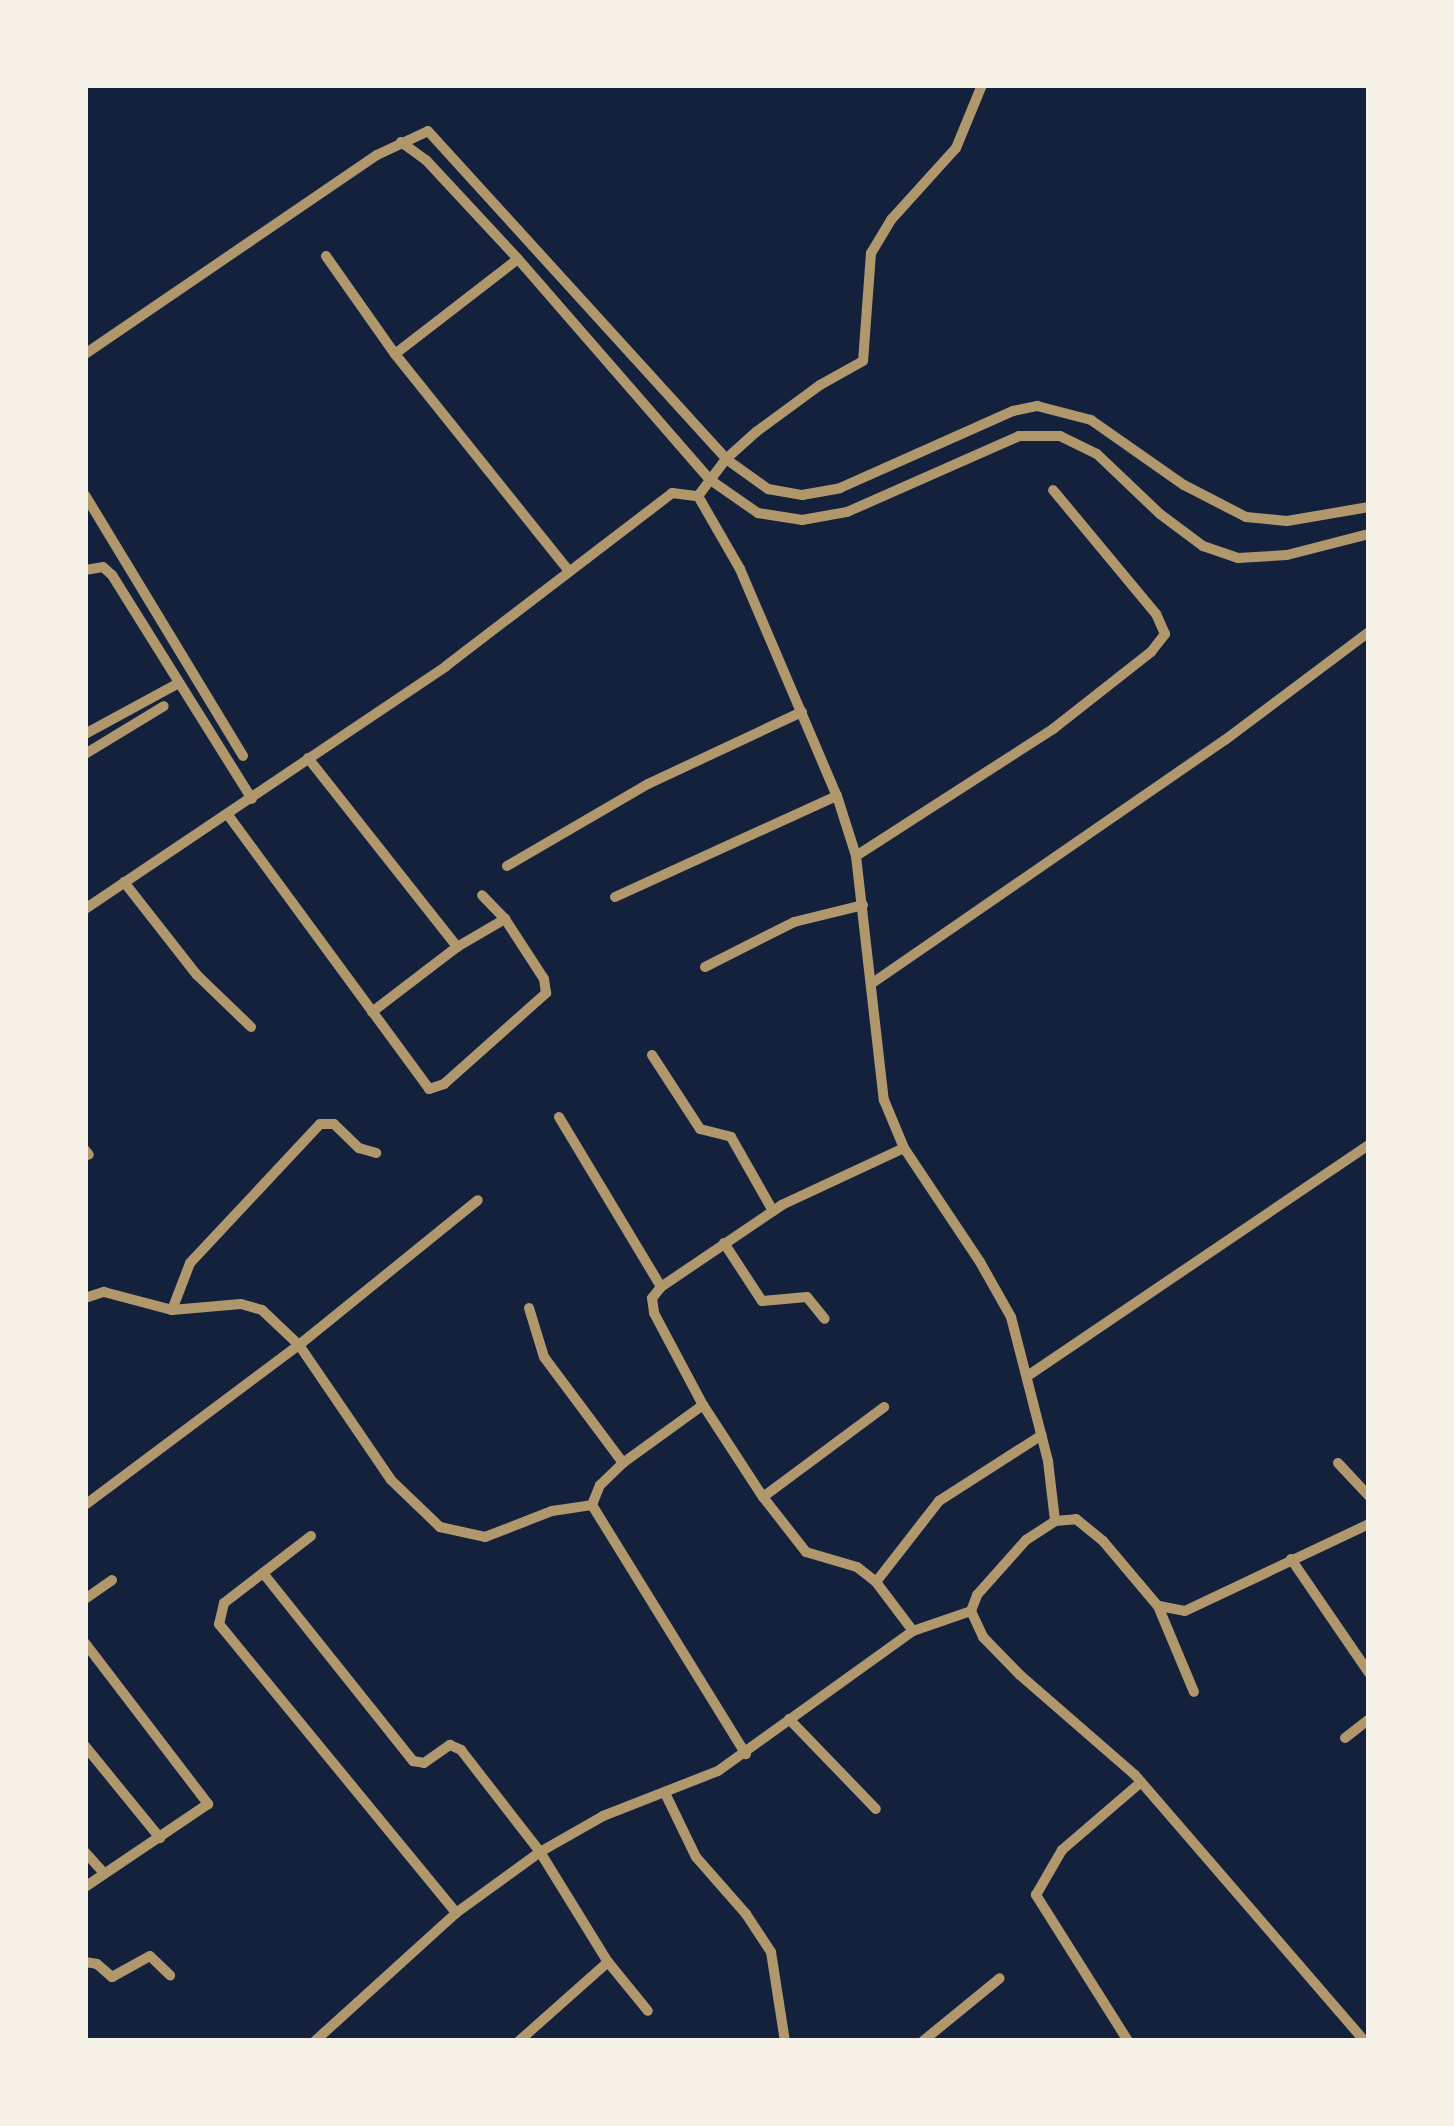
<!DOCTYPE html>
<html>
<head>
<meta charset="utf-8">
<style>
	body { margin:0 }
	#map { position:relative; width:1454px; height:2126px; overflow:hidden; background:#14213d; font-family:Arial,sans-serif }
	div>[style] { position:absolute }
	.minor>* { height:10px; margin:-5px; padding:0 5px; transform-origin:5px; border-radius:5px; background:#b1986c }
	span { translate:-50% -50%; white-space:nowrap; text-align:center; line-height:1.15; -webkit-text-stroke:10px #f6f1e7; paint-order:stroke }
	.frame { position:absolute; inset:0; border:88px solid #f6f1e7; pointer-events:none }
</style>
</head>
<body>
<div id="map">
	<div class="minor">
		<i style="left:982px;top:85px;width:68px;rotate:112.4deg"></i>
		<i style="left:956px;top:148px;width:97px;rotate:132.1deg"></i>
		<i style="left:891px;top:220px;width:39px;rotate:121deg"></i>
		<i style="left:871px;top:253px;width:108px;rotate:94.2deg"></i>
		<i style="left:863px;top:361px;width:49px;rotate:150.8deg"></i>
		<i style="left:820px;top:385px;width:79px;rotate:143.7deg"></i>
		<i style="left:756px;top:432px;width:40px;rotate:138deg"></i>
		<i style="left:726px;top:459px;width:46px;rotate:127.1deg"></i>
		<i style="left:698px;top:496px;width:84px;rotate:60.1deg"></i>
		<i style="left:740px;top:569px;width:247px;rotate:66.9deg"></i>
		<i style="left:837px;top:796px;width:63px;rotate:72.4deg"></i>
		<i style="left:856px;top:856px;width:246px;rotate:83.5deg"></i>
		<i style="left:884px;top:1100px;width:52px;rotate:67.4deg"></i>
		<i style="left:904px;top:1148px;width:137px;rotate:56.3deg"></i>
		<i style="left:980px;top:1262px;width:63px;rotate:60.6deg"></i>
		<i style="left:1011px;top:1317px;width:149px;rotate:75.6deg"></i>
		<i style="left:1048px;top:1461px;width:60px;rotate:83.3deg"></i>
		<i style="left:401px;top:142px;width:31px;rotate:36deg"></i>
		<i style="left:426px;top:160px;width:135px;rotate:47.1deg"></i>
		<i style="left:518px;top:259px;width:291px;rotate:49deg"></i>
		<i style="left:709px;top:479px;width:60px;rotate:34.8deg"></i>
		<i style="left:758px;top:513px;width:45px;rotate:9deg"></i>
		<i style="left:802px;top:520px;width:46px;rotate:-10.1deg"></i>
		<i style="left:847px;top:512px;width:188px;rotate:-23.8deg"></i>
		<i style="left:1019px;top:436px;width:41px"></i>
		<i style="left:1060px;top:436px;width:41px;rotate:25.9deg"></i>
		<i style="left:1097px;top:454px;width:87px;rotate:43.6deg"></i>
		<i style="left:1160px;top:514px;width:54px;rotate:36.7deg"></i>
		<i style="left:1203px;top:546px;width:37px;rotate:19deg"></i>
		<i style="left:1238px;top:558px;width:49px;rotate:-3.5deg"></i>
		<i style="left:1287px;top:555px;width:85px;rotate:-14.4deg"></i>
		<i style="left:326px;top:256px;width:120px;rotate:54.9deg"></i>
		<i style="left:395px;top:354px;width:278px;rotate:51.3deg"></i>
		<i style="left:85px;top:354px;width:353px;rotate:-34.3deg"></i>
		<i style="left:377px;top:155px;width:56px;rotate:-25.2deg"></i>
		<i style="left:428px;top:131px;width:443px;rotate:47.7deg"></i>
		<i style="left:726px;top:459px;width:52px;rotate:35.5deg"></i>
		<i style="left:768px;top:489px;width:35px;rotate:10deg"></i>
		<i style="left:802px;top:495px;width:39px;rotate:-10deg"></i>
		<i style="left:840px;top:488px;width:189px;rotate:-24deg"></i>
		<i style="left:1013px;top:411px;width:25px;rotate:-12deg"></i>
		<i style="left:1037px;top:406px;width:56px;rotate:14.5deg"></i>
		<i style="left:1091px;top:420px;width:113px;rotate:35deg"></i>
		<i style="left:1184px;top:485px;width:70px;rotate:27.3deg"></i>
		<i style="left:1246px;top:517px;width:41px;rotate:5.6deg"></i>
		<i style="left:1287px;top:521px;width:83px;rotate:-9.7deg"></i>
		<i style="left:395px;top:354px;width:155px;rotate:-37.7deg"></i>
		<i style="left:85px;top:495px;width:305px;rotate:58.8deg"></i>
		<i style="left:85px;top:570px;width:18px;rotate:-9deg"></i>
		<i style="left:103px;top:567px;width:12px;rotate:42deg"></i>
		<i style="left:112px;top:575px;width:264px;rotate:58deg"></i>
		<i style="left:85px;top:734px;width:105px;rotate:-28.5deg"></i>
		<i style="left:85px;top:754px;width:92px;rotate:-31.3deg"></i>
		<i style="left:308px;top:758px;width:241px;rotate:51.7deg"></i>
		<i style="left:228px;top:815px;width:340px;rotate:53.7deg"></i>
		<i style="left:429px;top:1089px;width:16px;rotate:-18deg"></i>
		<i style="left:444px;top:1084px;width:137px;rotate:-41.7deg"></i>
		<i style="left:546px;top:993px;width:14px;rotate:-98deg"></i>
		<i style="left:544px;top:979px;width:72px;rotate:-123deg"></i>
		<i style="left:505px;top:919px;width:33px;rotate:-134deg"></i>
		<i style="left:856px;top:856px;width:234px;rotate:-32.8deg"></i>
		<i style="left:1053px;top:729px;width:125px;rotate:-38.2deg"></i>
		<i style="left:1151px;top:652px;width:23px;rotate:-52deg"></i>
		<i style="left:1165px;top:634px;width:22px;rotate:-114deg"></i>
		<i style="left:1156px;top:614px;width:161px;rotate:-129.7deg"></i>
		<i style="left:507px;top:866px;width:163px;rotate:-30.2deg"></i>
		<i style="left:648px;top:784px;width:170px;rotate:-25.1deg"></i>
		<i style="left:124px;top:882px;width:118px;rotate:51.9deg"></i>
		<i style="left:197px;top:975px;width:75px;rotate:43.9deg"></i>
		<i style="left:615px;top:897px;width:244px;rotate:-24.5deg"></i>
		<i style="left:85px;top:909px;width:435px;rotate:-33.9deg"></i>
		<i style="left:446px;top:666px;width:285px;rotate:-37.4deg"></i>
		<i style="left:672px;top:493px;width:26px;rotate:7deg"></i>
		<i style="left:705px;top:967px;width:100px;rotate:-26.8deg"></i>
		<i style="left:794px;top:922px;width:71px;rotate:-13.8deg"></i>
		<i style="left:871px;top:984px;width:430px;rotate:-34.6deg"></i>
		<i style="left:1225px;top:740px;width:180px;rotate:-36.9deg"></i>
		<i style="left:372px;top:1012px;width:107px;rotate:-37.4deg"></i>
		<i style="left:457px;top:947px;width:56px;rotate:-30.3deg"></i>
		<i style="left:652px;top:1055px;width:88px;rotate:57deg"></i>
		<i style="left:700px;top:1129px;width:32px;rotate:14deg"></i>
		<i style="left:731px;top:1137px;width:85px;rotate:60.4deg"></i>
		<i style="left:559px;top:1117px;width:198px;rotate:59deg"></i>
		<i style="left:904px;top:1148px;width:135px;rotate:155deg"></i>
		<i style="left:782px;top:1205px;width:146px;rotate:145.9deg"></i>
		<i style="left:661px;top:1287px;width:14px;rotate:129deg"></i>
		<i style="left:652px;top:1298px;width:15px;rotate:82deg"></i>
		<i style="left:654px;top:1313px;width:104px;rotate:62deg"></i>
		<i style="left:703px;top:1405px;width:110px;rotate:56.9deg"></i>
		<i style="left:763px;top:1497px;width:70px;rotate:52deg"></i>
		<i style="left:806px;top:1552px;width:53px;rotate:16.4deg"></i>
		<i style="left:857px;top:1567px;width:24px;rotate:38deg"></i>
		<i style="left:876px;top:1582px;width:61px;rotate:52.9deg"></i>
		<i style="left:85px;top:1150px;width:6px;rotate:51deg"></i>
		<i style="left:724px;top:1243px;width:69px;rotate:56.8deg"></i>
		<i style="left:762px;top:1301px;width:45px;rotate:-5.1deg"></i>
		<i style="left:807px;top:1297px;width:28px;rotate:51deg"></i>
		<i style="left:85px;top:1298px;width:20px;rotate:-18deg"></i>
		<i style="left:104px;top:1292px;width:70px;rotate:14.8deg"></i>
		<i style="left:172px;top:1310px;width:69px;rotate:-5deg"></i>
		<i style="left:241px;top:1304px;width:22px;rotate:16deg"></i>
		<i style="left:262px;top:1310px;width:51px;rotate:43.4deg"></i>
		<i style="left:299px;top:1345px;width:163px;rotate:55.7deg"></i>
		<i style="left:391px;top:1480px;width:68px;rotate:43.8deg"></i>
		<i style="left:440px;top:1527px;width:46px;rotate:12.5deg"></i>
		<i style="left:485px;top:1537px;width:72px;rotate:-21.2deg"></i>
		<i style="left:552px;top:1511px;width:40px;rotate:-8.5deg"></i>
		<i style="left:529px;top:1308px;width:51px;rotate:73deg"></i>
		<i style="left:544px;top:1357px;width:132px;rotate:53.3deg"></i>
		<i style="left:172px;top:1310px;width:50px;rotate:-69deg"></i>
		<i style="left:190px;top:1263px;width:190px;rotate:-46.9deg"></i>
		<i style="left:320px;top:1124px;width:14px"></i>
		<i style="left:334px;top:1124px;width:35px;rotate:44deg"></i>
		<i style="left:359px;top:1148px;width:18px;rotate:16deg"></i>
		<i style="left:1029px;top:1375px;width:410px;rotate:-34.1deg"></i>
		<i style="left:703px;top:1405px;width:99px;rotate:144.1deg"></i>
		<i style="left:623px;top:1463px;width:32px;rotate:136deg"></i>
		<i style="left:600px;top:1485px;width:22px;rotate:112deg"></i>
		<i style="left:592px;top:1505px;width:293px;rotate:58.3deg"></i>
		<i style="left:1338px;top:1463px;width:45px;rotate:46.8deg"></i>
		<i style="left:763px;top:1497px;width:151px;rotate:-36.6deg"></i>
		<i style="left:85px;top:1505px;width:267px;rotate:-36.8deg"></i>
		<i style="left:299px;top:1345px;width:230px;rotate:-39deg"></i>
		<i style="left:311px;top:1536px;width:110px;rotate:142.4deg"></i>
		<i style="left:224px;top:1603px;width:22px;rotate:103deg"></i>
		<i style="left:219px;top:1624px;width:374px;rotate:50.6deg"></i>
		<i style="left:1291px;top:1559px;width:138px;rotate:55.6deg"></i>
		<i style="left:263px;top:1573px;width:241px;rotate:51.4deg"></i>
		<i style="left:413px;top:1761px;width:11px;rotate:10deg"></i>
		<i style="left:424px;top:1763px;width:32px;rotate:-35deg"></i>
		<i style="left:450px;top:1745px;width:12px;rotate:24deg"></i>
		<i style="left:461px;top:1750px;width:129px;rotate:52.2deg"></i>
		<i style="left:540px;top:1852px;width:129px;rotate:58.3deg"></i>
		<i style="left:608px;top:1962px;width:63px;rotate:50.8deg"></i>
		<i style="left:876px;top:1582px;width:103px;rotate:-52.1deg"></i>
		<i style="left:939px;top:1501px;width:122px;rotate:-32.7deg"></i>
		<i style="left:85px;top:1599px;width:33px;rotate:-35deg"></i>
		<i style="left:1159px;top:1606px;width:26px;rotate:11deg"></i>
		<i style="left:1185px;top:1611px;width:204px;rotate:-25.3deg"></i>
		<i style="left:971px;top:1611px;width:29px;rotate:65deg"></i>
		<i style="left:983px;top:1637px;width:53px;rotate:45.8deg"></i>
		<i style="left:1020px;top:1675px;width:152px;rotate:41deg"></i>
		<i style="left:1135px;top:1775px;width:352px;rotate:49.2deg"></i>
		<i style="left:971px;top:1611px;width:17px;rotate:-69deg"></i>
		<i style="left:977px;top:1595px;width:74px;rotate:-48.3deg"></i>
		<i style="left:1026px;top:1540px;width:35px;rotate:-33deg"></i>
		<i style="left:1055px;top:1521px;width:21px;rotate:-5deg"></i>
		<i style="left:1076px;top:1519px;width:35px;rotate:39deg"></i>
		<i style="left:1103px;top:1541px;width:85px;rotate:49.8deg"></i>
		<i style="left:1158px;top:1606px;width:93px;rotate:67.3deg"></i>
		<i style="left:85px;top:1643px;width:203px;rotate:52.6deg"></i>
		<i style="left:208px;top:1804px;width:148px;rotate:146deg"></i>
		<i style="left:789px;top:1719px;width:125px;rotate:46deg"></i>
		<i style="left:1345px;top:1738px;width:31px;rotate:-38deg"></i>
		<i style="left:85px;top:1746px;width:119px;rotate:50.8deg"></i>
		<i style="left:665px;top:1793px;width:71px;rotate:64.2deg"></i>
		<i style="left:696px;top:1857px;width:76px;rotate:48.7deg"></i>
		<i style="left:746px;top:1914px;width:45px;rotate:56.7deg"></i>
		<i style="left:771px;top:1952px;width:90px;rotate:81.1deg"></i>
		<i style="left:85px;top:1852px;width:28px;rotate:48deg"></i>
		<i style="left:85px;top:1962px;width:12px;rotate:9deg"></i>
		<i style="left:97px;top:1964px;width:20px;rotate:41deg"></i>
		<i style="left:112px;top:1977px;width:43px;rotate:-28.9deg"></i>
		<i style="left:150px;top:1956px;width:28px;rotate:44deg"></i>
		<i style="left:315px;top:2041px;width:190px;rotate:-42.2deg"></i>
		<i style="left:456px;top:1913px;width:104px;rotate:-36deg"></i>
		<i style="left:540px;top:1852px;width:73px;rotate:-29.7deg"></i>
		<i style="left:603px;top:1816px;width:123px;rotate:-21.4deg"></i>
		<i style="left:718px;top:1771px;width:240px;rotate:-35.7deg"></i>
		<i style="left:913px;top:1631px;width:61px;rotate:-19deg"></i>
		<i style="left:519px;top:2041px;width:119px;rotate:-41.6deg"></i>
		<i style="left:923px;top:2041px;width:99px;rotate:-39.3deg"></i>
		<i style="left:1128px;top:2041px;width:173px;rotate:-122.2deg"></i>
		<i style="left:1036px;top:1895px;width:52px;rotate:-60deg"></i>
		<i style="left:1062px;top:1850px;width:104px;rotate:-40.7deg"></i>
	</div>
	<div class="frame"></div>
</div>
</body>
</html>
